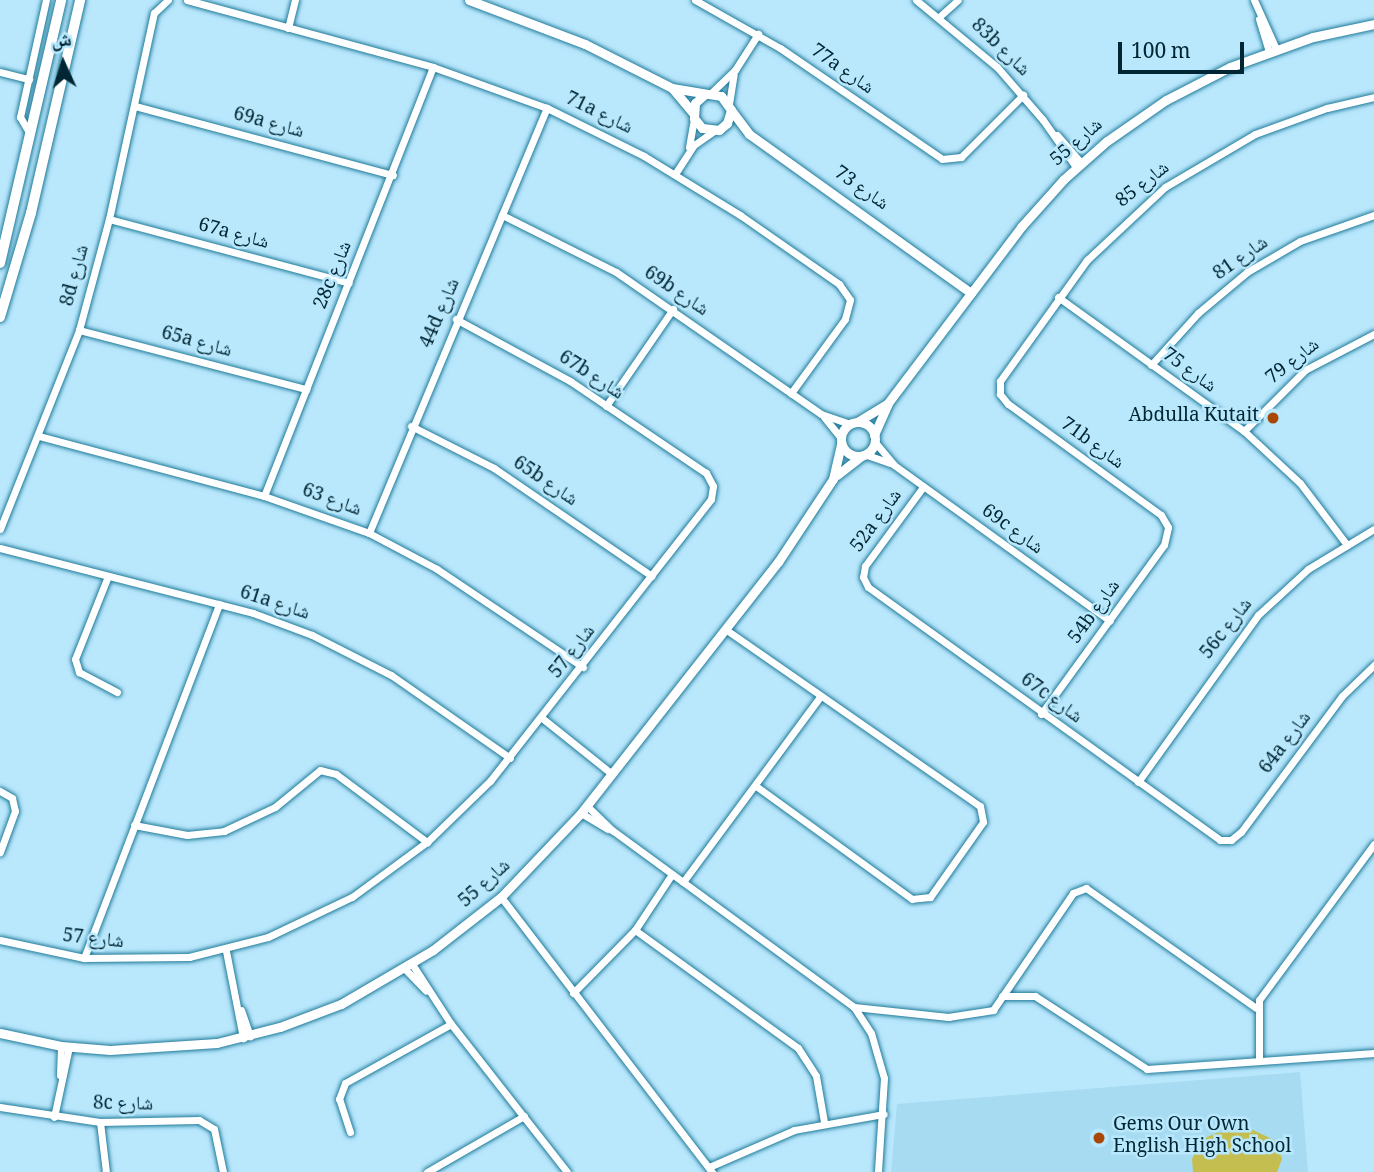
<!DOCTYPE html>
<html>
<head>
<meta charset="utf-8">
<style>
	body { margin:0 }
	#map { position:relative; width:1374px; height:1172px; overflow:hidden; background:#b9e8fd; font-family:Georgia,"Noto Naskh Arabic",serif }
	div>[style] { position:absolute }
	.built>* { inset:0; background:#a7dbf1 }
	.green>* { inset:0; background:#c4be51 }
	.roads { filter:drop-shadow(0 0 2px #207b9a) drop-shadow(0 0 2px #207b9a) }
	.minor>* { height:7px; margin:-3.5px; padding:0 3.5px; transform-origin:3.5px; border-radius:3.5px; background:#fff }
	.tertiary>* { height:9px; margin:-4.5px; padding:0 4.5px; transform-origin:4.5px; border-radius:4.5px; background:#fff }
	.tertiary>.ring { margin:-4.5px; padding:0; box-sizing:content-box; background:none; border:9px solid #fff; border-radius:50% }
	.secondary>* { height:10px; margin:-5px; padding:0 5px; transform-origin:5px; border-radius:5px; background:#fff }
	.dots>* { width:19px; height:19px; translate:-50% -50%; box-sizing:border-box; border:4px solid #b9e8fd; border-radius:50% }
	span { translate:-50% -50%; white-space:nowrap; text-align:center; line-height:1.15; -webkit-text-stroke:5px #b9e8fd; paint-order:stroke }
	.street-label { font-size:19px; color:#012633 }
	.poi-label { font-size:19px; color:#012633 }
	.right { translate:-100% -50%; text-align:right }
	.left { translate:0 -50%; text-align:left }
	.north { position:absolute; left:28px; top:28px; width:70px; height:70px; -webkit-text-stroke:5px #b9e8fd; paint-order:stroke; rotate:356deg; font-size:19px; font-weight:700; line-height:28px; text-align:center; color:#012633 }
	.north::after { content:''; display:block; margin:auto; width:24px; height:32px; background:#012633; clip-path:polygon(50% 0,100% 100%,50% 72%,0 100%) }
	.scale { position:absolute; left:1118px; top:42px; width:126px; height:32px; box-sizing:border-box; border:4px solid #012633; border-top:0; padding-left:9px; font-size:21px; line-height:24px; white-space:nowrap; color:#012633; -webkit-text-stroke:5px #b9e8fd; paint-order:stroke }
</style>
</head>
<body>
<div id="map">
	<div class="built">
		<i style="clip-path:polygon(1300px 1072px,1308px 1172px,891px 1172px,897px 1104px)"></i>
	</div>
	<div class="green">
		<i style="clip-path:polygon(1253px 1130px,1276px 1141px,1282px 1159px,1277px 1172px,1193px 1172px,1192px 1159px,1201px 1140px,1216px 1133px)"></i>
	</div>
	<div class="roads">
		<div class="minor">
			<i style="left:187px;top:0;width:255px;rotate:15.2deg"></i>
			<i style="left:433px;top:67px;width:121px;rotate:19.8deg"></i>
			<i style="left:547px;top:108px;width:108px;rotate:26.3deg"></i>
			<i style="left:644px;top:156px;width:113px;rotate:31.6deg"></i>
			<i style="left:740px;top:215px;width:121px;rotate:34.9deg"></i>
			<i style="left:839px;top:284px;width:19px;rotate:55deg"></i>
			<i style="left:850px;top:300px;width:20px;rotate:105deg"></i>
			<i style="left:845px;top:319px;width:92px;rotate:126.1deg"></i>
			<i style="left:695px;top:0;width:98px;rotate:29.5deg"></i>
			<i style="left:780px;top:48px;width:196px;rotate:34.4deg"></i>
			<i style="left:942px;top:159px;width:19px;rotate:-6deg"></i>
			<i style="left:961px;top:157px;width:88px;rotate:-45deg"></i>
			<i style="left:916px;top:0;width:105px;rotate:39.6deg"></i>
			<i style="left:997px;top:67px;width:70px;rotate:49deg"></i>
			<i style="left:1043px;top:120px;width:57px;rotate:54.9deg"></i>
			<i style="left:1254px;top:0;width:54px;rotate:65.8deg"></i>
			<i style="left:939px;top:17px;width:25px;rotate:-42deg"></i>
			<i style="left:1259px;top:19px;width:34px;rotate:73deg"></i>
			<i style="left:288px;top:28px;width:29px;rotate:-76deg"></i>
			<i style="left:0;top:72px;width:30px;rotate:14deg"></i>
			<i style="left:710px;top:94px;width:35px;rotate:-44deg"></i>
			<i style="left:735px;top:70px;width:43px;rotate:-57.4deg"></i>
			<i style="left:729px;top:104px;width:30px;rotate:-81deg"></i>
			<i style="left:135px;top:106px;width:267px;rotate:15deg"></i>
			<i style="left:30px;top:134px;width:20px;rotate:-120deg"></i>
			<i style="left:20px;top:117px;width:120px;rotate:-77.5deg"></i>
			<i style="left:1057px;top:135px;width:37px;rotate:49deg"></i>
			<i style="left:689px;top:147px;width:29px;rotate:-80deg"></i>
			<i style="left:675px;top:174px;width:35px;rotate:-57deg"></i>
			<i style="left:694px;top:145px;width:24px;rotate:-35deg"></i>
			<i style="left:502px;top:215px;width:127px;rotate:26.6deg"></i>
			<i style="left:616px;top:272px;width:249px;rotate:34.7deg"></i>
			<i style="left:821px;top:414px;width:31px;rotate:19deg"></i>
			<i style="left:109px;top:219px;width:248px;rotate:14.9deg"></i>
			<i style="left:1058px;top:297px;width:229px;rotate:35.8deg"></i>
			<i style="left:1244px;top:431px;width:76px;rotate:42.9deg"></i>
			<i style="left:1300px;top:483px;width:78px;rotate:52.8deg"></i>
			<i style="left:79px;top:330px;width:235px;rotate:14.6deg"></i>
			<i style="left:1151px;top:365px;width:70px;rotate:-47.9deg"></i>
			<i style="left:1198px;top:313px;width:64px;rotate:-39.9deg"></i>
			<i style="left:1247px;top:272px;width:61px;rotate:-30.3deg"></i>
			<i style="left:1300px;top:241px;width:78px;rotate:-19.4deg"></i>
			<i style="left:606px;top:406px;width:118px;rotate:-55.4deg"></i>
			<i style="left:824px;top:417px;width:27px;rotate:51deg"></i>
			<i style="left:411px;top:426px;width:93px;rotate:26.8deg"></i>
			<i style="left:494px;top:468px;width:191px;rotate:34.4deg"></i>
			<i style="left:1244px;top:431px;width:86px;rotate:-45deg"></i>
			<i style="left:1305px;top:370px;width:78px;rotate:-27.6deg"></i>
			<i style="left:39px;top:436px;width:233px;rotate:14.9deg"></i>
			<i style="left:264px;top:496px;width:111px;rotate:19.4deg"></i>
			<i style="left:369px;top:533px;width:77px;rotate:27.9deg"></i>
			<i style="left:437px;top:569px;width:176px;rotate:33.9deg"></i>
			<i style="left:874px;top:441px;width:31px;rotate:50deg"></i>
			<i style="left:894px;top:465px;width:266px;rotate:35.8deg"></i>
			<i style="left:864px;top:454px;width:28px;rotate:19deg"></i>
			<i style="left:923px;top:487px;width:98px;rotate:126.3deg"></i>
			<i style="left:865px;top:566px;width:11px;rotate:100deg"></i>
			<i style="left:863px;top:577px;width:11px;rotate:63deg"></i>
			<i style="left:868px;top:587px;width:433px;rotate:35.7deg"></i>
			<i style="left:1220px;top:840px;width:11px"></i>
			<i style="left:1231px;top:840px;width:13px;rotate:-39deg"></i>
			<i style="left:1241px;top:832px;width:169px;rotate:-53.4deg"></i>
			<i style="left:1342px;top:696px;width:45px;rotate:-44.1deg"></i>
			<i style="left:264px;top:496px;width:461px;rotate:-68.5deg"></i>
			<i style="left:0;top:529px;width:214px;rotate:-68.3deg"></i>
			<i style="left:79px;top:330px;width:115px;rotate:-74.9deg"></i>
			<i style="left:109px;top:219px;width:211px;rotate:-77.7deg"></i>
			<i style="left:154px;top:13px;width:19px;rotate:-43deg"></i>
			<i style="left:369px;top:533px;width:461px;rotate:-67.3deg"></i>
			<i style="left:0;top:548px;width:261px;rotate:14.4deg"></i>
			<i style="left:253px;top:613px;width:63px;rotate:20.4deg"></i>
			<i style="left:312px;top:635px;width:89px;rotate:26.9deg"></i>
			<i style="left:391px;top:675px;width:145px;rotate:34.9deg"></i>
			<i style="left:108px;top:576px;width:89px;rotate:111.7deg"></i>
			<i style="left:75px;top:659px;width:14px;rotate:73deg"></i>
			<i style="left:79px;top:672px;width:43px;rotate:27.8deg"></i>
			<i style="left:725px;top:629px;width:310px;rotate:34.8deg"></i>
			<i style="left:980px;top:806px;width:16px;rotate:79deg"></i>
			<i style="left:983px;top:822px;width:92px;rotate:125.2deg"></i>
			<i style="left:930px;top:897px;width:18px;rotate:174deg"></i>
			<i style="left:912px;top:899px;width:191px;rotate:-144.1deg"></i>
			<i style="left:1041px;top:714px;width:209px;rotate:-54deg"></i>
			<i style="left:1164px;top:545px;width:18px;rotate:-77deg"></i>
			<i style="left:1168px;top:527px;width:14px;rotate:-120deg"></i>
			<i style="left:1161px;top:515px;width:189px;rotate:-144deg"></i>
			<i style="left:1008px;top:404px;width:13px;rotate:-129deg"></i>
			<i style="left:1000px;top:394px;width:13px;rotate:-90deg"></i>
			<i style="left:1000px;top:381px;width:149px;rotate:-54.3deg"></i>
			<i style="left:1087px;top:260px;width:107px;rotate:-43.1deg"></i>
			<i style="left:1165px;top:187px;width:104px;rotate:-30.5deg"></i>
			<i style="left:1255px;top:134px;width:77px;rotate:-19.9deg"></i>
			<i style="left:1327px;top:108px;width:48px;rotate:-13.2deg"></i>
			<i style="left:542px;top:718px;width:90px;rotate:38.7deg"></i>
			<i style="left:1138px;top:782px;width:206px;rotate:-54.3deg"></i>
			<i style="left:1258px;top:615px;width:68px;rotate:-42.6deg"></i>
			<i style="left:1308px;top:569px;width:77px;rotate:-31.2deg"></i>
			<i style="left:0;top:791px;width:14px;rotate:30deg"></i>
			<i style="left:12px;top:798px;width:13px;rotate:77deg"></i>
			<i style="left:15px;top:811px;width:44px;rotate:110.1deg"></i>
			<i style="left:587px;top:806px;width:35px;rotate:44deg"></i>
			<i style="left:612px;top:830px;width:300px;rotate:36.2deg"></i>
			<i style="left:854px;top:1007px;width:31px;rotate:57deg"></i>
			<i style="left:871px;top:1033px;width:47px;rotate:73.9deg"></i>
			<i style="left:884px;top:1078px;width:94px;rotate:93.7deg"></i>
			<i style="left:581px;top:813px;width:31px;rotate:31deg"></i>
			<i style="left:134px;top:825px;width:54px;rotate:10.7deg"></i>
			<i style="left:187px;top:835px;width:37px;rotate:-6deg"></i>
			<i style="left:224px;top:831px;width:56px;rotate:-25.2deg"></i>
			<i style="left:275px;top:807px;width:58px;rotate:-39.4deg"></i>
			<i style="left:320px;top:770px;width:16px;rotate:14deg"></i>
			<i style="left:336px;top:774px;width:114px;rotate:36.8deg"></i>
			<i style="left:683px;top:882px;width:229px;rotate:-53.5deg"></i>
			<i style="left:501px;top:897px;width:347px;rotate:52.5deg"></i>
			<i style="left:635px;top:930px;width:201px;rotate:35.9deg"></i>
			<i style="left:798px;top:1048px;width:33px;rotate:57deg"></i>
			<i style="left:816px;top:1076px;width:47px;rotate:80.1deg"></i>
			<i style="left:0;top:940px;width:86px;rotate:12.1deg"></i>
			<i style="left:84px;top:958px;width:105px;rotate:-0.5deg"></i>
			<i style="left:189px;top:957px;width:81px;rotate:-14.2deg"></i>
			<i style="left:268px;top:937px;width:93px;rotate:-25.5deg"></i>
			<i style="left:352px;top:897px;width:93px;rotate:-36.3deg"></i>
			<i style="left:427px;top:842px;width:88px;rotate:-44.1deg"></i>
			<i style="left:490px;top:781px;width:358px;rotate:-51.9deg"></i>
			<i style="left:711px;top:499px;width:13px;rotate:-81deg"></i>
			<i style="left:713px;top:486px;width:15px;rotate:-118deg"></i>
			<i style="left:706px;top:473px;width:164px;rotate:-145.9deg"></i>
			<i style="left:570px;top:381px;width:130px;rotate:-151.5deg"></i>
			<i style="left:226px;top:951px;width:89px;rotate:78.9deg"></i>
			<i style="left:84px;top:958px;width:379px;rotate:-69.1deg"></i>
			<i style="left:412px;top:964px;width:72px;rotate:57deg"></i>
			<i style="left:451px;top:1024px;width:188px;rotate:51.9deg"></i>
			<i style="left:405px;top:969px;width:30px;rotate:46deg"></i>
			<i style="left:573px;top:993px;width:88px;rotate:-45.5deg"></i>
			<i style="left:635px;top:930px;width:67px;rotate:-56.5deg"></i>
			<i style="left:1002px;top:996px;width:33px"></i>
			<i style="left:1035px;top:996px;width:134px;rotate:33.1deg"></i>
			<i style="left:1147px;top:1069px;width:228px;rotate:-4deg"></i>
			<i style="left:854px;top:1007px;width:95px;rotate:6.1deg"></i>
			<i style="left:948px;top:1017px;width:46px;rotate:-8.8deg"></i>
			<i style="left:993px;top:1010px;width:142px;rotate:-55.6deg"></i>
			<i style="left:1073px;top:893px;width:14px;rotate:-21deg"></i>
			<i style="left:1086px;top:888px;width:208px;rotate:35.2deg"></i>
			<i style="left:241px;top:1010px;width:28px;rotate:71deg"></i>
			<i style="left:1259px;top:1061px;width:61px;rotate:-90deg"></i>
			<i style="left:1259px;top:1000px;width:194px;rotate:-53.6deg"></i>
			<i style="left:60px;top:1075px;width:29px;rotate:-88deg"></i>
			<i style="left:0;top:1107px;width:101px;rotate:8.5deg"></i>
			<i style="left:100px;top:1122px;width:99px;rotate:-1.2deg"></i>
			<i style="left:199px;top:1120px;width:17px;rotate:31deg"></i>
			<i style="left:214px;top:1129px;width:44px;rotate:78.2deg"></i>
			<i style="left:54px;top:1117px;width:72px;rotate:-77.9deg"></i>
			<i style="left:100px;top:1122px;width:50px;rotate:83.2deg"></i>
			<i style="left:350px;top:1132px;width:35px;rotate:-108deg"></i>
			<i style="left:339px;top:1099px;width:17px;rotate:-69deg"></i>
			<i style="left:345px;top:1083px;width:121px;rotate:-29.1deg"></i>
			<i style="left:709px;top:1167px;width:93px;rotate:-23.5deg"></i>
			<i style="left:794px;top:1130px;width:91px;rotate:-10.1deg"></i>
			<i style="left:427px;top:1172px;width:112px;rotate:-30deg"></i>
		</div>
		<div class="tertiary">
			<i style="left:469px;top:0;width:124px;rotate:20.8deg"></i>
			<i style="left:585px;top:44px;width:97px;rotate:26.8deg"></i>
			<i style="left:672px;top:88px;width:50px;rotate:9.3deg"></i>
			<i style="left:721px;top:96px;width:17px;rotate:54deg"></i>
			<i style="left:731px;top:110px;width:14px;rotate:107deg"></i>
			<i style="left:727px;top:123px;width:11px;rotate:139deg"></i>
			<i style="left:719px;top:130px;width:17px;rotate:-173deg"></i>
			<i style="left:702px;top:128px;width:13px;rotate:-129deg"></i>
			<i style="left:694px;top:118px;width:15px;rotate:-86deg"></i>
			<i style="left:695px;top:103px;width:12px;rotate:-42deg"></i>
			<i style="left:673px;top:89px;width:31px;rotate:50deg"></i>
			<i style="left:731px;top:110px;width:30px;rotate:53deg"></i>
			<i style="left:749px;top:134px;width:273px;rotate:35.6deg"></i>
			<i style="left:857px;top:422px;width:35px;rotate:-31deg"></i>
			<i class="ring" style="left:841px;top:422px;width:25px;height:25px"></i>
			<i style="left:874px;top:435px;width:35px;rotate:-66deg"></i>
			<i style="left:888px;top:403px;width:221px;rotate:-52.9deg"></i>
			<i style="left:1021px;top:227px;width:64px;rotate:-48.1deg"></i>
			<i style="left:1064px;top:179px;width:57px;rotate:-41.5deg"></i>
			<i style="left:1107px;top:141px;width:72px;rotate:-34.8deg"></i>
			<i style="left:1166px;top:100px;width:72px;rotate:-27.3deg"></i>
			<i style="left:1230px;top:67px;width:88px;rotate:-19.9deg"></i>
			<i style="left:1313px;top:37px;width:62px;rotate:-12deg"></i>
			<i style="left:837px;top:475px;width:31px;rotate:-38deg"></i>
			<i style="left:0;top:1033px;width:62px;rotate:12deg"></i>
			<i style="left:61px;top:1046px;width:49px;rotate:4.7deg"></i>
			<i style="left:110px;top:1050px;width:107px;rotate:-3.7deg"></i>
			<i style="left:217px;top:1043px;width:65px;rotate:-14.3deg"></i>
			<i style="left:280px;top:1027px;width:65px;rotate:-20.7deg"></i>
			<i style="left:341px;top:1004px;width:107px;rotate:-30.4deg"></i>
			<i style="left:433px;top:950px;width:86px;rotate:-37.9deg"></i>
			<i style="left:501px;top:897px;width:116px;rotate:-46.4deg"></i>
			<i style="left:581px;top:813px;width:319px;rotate:-51.9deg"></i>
			<i style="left:778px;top:562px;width:100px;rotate:-56.5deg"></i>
			<i style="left:833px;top:479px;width:37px;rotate:-77deg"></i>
		</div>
		<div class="secondary">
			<i style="left:0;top:263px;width:270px;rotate:-76.9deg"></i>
			<i style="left:0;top:317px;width:109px;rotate:-73.4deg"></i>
			<i style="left:31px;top:213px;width:219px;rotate:-77deg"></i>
		</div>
	</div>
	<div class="dots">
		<i style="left:1273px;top:418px;background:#a94806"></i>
		<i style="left:1099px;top:1138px;background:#a94806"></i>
	</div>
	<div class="street-label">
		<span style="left:999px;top:49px;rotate:44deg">83b شارع</span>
		<span style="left:841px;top:71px;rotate:35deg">77a شارع</span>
		<span style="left:598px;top:115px;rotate:26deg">71a شارع</span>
		<span style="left:268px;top:125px;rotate:15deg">69a شارع</span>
		<span style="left:1078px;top:144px;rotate:-41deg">شارع 55</span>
		<span style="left:1144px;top:186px;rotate:-38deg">شارع 85</span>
		<span style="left:860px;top:190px;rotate:35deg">شارع 73</span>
		<span style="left:233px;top:236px;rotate:15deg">67a شارع</span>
		<span style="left:1242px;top:260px;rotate:-35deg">شارع 81</span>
		<span style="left:77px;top:276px;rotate:-75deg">8d شارع</span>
		<span style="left:335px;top:276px;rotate:-68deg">28c شارع</span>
		<span style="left:675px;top:293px;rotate:34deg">69b شارع</span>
		<span style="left:442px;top:314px;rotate:-67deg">44d شارع</span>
		<span style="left:196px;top:344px;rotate:15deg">65a شارع</span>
		<span style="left:1294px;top:363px;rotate:-38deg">شارع 79</span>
		<span style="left:1188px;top:372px;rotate:36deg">شارع 75</span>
		<span style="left:590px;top:377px;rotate:33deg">67b شارع</span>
		<span style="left:1091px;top:445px;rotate:36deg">71b شارع</span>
		<span style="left:544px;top:483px;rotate:34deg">65b شارع</span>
		<span style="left:331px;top:502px;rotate:20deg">شارع 63</span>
		<span style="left:878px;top:522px;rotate:-54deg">52a شارع</span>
		<span style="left:1011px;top:531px;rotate:36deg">69c شارع</span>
		<span style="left:274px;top:605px;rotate:18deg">61a شارع</span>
		<span style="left:1096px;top:613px;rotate:-54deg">54b شارع</span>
		<span style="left:1228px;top:630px;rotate:-52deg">56c شارع</span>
		<span style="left:574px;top:653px;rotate:-52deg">شارع 57</span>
		<span style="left:1050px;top:700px;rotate:36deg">67c شارع</span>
		<span style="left:1287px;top:744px;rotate:-53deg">64a شارع</span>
		<span style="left:486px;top:885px;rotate:-42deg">شارع 55</span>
		<span style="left:93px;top:941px;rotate:6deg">شارع 57</span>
		<span style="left:123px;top:1106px;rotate:1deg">8c شارع</span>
	</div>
	<div class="poi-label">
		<span class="right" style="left:1259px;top:418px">Abdulla Kutait</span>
		<span class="left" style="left:1113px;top:1138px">Gems Our Own<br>English High School</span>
	</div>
	<div class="north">ش</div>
	<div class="scale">100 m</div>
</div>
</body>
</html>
